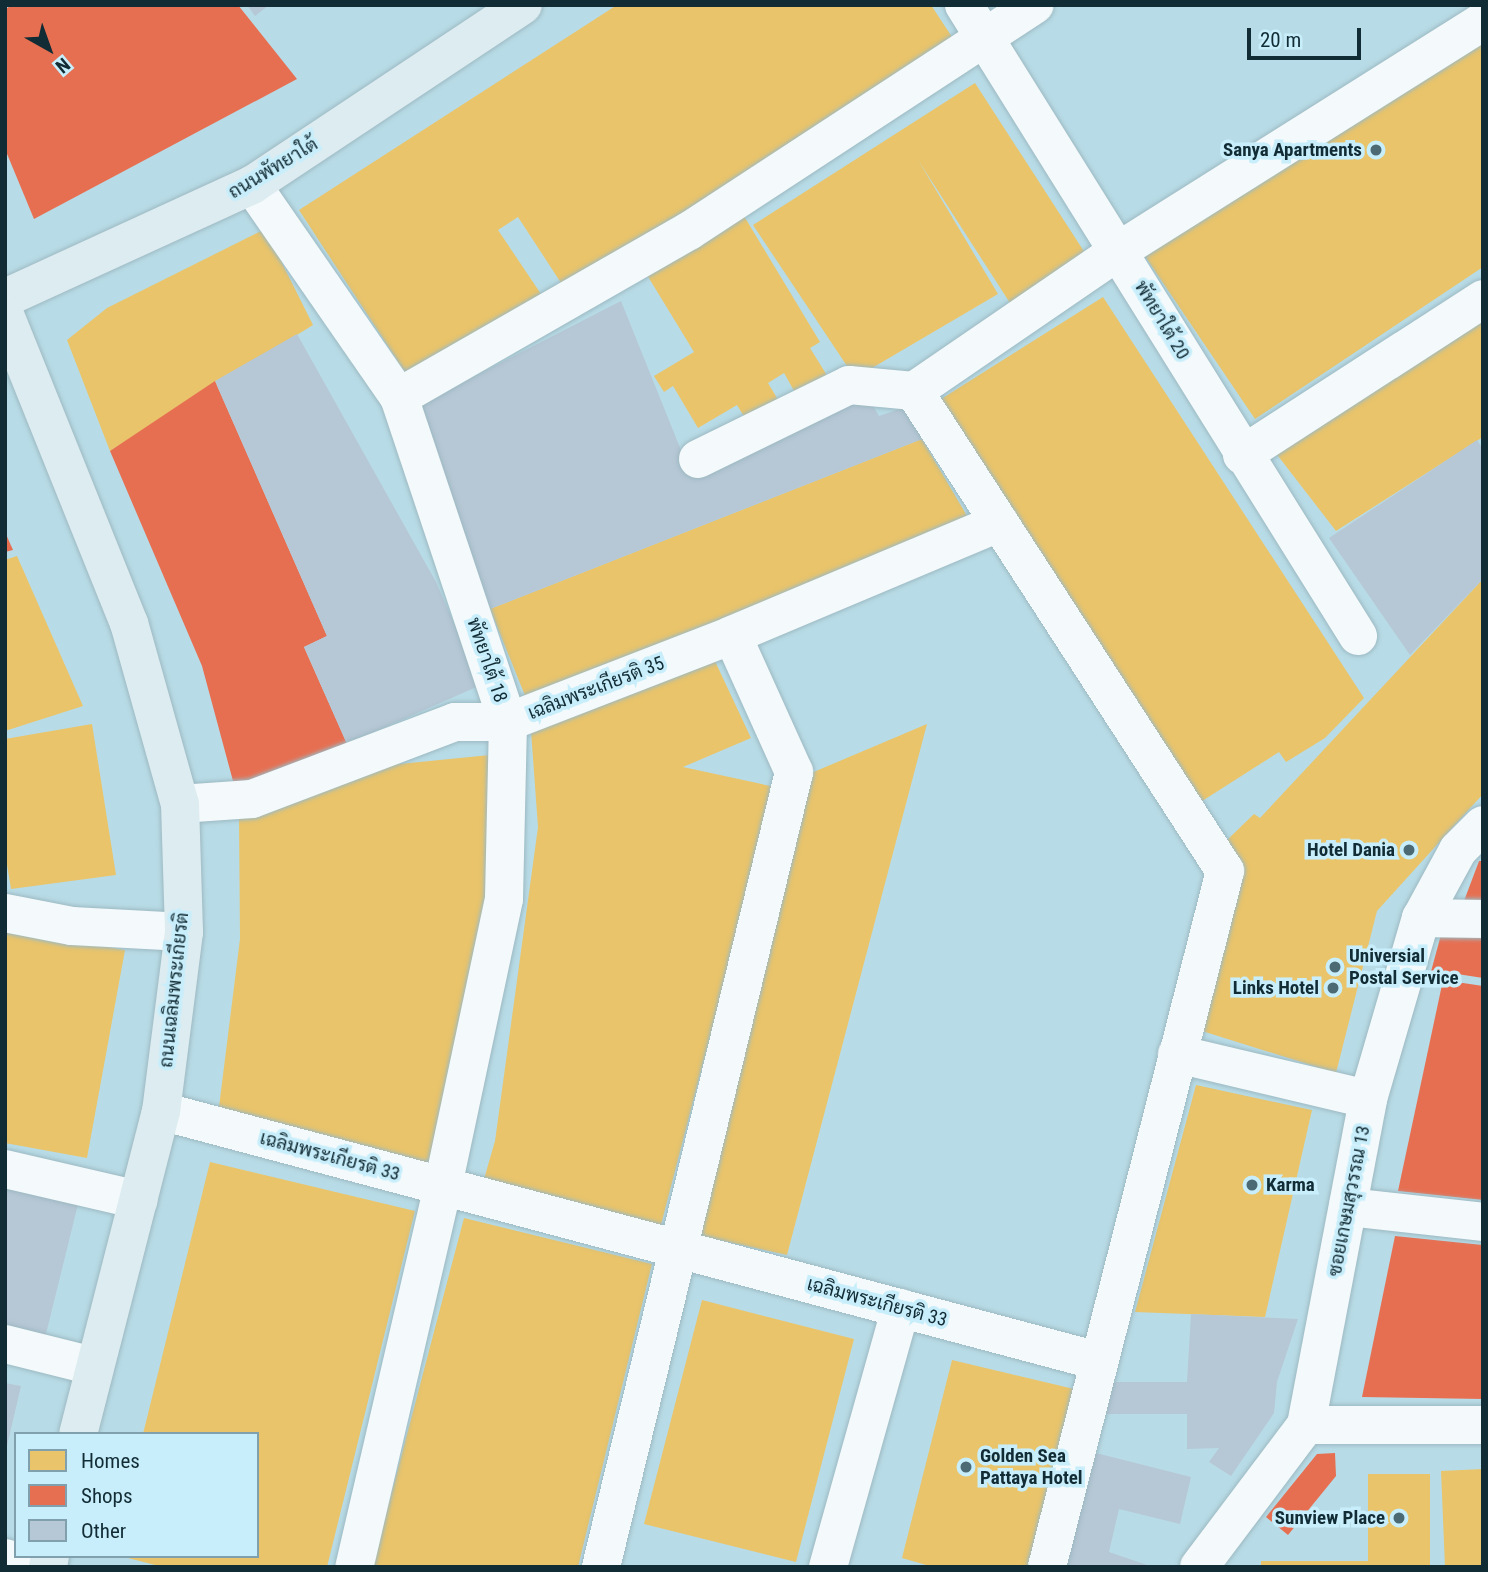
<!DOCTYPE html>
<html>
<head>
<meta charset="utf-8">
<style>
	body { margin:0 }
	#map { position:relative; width:1488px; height:1572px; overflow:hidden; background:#b8dce7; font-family:"Roboto Condensed",Sarabun,sans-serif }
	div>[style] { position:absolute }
	.homes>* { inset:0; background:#e9c46a }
	.shops>* { inset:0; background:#e76f51 }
	.building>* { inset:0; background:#b6c7d5 }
	.roads { filter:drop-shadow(0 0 2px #9db9c2) drop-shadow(0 0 2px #9db9c2) }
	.minor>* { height:38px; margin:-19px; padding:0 19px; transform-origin:19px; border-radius:19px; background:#f4fafb }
	.major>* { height:38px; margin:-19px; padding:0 19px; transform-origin:19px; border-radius:19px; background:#ddecf0 }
	.dots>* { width:19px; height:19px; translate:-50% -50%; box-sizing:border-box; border:4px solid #c8eefb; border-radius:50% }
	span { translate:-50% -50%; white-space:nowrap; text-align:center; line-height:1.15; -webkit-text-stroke:7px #c8eefb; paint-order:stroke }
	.poi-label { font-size:19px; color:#122c35; font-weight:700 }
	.right { translate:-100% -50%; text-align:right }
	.left { translate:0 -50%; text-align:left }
	.street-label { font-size:19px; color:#122c35 }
	.frame { position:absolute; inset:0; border:7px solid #122c35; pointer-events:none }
	.legend { position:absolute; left:14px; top:1432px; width:245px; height:126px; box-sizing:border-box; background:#c8eefb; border:2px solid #7fa0ac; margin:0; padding:9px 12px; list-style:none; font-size:21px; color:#122c35 }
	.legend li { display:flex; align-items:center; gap:14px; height:35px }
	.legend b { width:35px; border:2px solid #7fa0ac }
	.north { position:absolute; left:14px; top:14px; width:70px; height:70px; -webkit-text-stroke:5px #c8eefb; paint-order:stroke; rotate:140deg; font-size:19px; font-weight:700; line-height:28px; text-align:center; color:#122c35 }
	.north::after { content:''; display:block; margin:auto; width:24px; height:32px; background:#122c35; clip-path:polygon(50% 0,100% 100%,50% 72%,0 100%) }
	.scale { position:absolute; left:1247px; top:28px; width:114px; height:32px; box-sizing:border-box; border:4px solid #122c35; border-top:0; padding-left:9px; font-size:21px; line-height:24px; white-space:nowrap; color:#122c35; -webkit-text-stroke:5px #c8eefb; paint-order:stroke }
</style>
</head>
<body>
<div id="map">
	<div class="homes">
		<i style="clip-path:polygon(617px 5px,931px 5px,954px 40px,565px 289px,518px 217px,498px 230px,543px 297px,412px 383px,299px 210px)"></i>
		<i style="clip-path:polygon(1483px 42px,1483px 267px,1255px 419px,1142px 252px)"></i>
		<i style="clip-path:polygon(975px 83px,1085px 253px,1010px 303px,918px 160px,998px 294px,855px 378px,753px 225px)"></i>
		<i style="clip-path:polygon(744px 216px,820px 342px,810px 348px,828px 377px,797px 396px,784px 373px,768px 383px,780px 403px,748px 423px,737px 405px,698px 428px,673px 386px,664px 392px,654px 376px,694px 352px,647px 275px)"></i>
		<i style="clip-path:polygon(265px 229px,313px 325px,110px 451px,67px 340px,107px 308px)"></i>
		<i style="clip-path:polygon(1103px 297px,1364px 698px,1325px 738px,1286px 762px,1279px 752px,1199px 803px,938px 401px)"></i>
		<i style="clip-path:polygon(1483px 321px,1483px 437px,1336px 531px,1275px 452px)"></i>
		<i style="clip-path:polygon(922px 439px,970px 521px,526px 698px,490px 609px)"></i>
		<i style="clip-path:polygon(17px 556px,83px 706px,5px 731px,5px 560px)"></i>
		<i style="clip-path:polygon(1483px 579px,1483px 794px,1377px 911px,1336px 1073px,1202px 1031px,1225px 842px,1254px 814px,1260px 818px)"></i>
		<i style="clip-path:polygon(714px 659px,751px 738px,683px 767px,775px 787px,661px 1225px,484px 1179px,495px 1141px,538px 827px,531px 731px)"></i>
		<i style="clip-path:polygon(92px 724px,116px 875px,11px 889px,5px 852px,5px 739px)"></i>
		<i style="clip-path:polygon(927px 724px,787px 1255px,697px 1235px,809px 774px)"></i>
		<i style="clip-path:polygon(490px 755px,487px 931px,432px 1170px,218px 1115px,240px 939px,239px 817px,369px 767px)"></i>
		<i style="clip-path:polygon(5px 929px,125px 950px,87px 1158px,5px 1143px)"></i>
		<i style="clip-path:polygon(1196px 1085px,1312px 1110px,1265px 1317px,1135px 1312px)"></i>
		<i style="clip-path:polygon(210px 1162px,415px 1211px,327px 1567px,163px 1567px,124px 1557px,257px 1556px,257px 1434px,143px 1434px)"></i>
		<i style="clip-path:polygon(464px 1218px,652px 1264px,578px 1567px,372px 1567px)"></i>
		<i style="clip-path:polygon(702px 1300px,854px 1339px,796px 1562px,644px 1524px)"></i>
		<i style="clip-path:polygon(952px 1360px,1074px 1389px,1029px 1567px,933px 1567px,902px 1558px)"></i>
		<i style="clip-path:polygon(1483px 1469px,1483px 1567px,1445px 1567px,1441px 1471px)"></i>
		<i style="clip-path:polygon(1368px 1474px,1430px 1474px,1430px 1567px,1261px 1567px,1261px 1561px,1368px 1561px)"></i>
	</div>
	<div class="shops">
		<i style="clip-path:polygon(11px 5px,238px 5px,297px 79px,34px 219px,5px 149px,5px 10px)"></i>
		<i style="clip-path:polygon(215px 381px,327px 636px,304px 647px,347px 744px,249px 787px,233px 781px,202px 666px,110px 451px)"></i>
		<i style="clip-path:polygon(5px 532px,13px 550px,5px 552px)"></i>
		<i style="clip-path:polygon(1479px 861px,1483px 861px,1483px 901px,1464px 901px)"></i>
		<i style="clip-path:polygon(1442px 931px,1483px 936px,1483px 978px,1451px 973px,1451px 977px,1430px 975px)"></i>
		<i style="clip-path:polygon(1443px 980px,1483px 986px,1483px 1200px,1398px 1191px)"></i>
		<i style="clip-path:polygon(1395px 1236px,1483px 1245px,1483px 1399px,1362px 1397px)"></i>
		<i style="clip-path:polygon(1335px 1453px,1336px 1476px,1288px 1535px,1266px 1517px,1317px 1454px)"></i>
	</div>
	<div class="building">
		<i style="clip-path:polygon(247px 5px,269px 5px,255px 16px)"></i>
		<i style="clip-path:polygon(621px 301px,691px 475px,865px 392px,879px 416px,906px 407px,922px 439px,490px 609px,414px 401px,469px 379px)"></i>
		<i style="clip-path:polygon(297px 334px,436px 582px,481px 685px,347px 744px,304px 647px,327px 636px,215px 381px)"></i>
		<i style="clip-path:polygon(1477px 440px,1483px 449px,1483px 579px,1410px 655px,1329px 538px)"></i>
		<i style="clip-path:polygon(5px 1178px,80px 1196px,45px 1338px,5px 1328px)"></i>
		<i style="clip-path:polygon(1191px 1314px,1298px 1319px,1277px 1382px,1274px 1413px,1231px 1476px,1209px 1462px,1219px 1448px,1187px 1449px,1187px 1414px,1105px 1414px,1101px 1382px,1187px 1382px)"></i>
		<i style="clip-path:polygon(5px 1383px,21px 1386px,6px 1450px,5px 1450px)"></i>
		<i style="clip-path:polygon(1088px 1451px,1191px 1477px,1180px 1524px,1119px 1509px,1109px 1552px,1153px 1567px,1060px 1567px)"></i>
	</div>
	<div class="roads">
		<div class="minor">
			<i style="left:964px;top:5px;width:744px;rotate:58.02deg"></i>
			<i style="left:252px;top:185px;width:258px;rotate:55.3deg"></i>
			<i style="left:399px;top:397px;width:343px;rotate:71.5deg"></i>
			<i style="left:508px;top:722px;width:177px;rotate:91.3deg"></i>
			<i style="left:504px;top:899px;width:293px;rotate:102deg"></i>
			<i style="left:443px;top:1186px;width:391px;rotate:103.1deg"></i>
			<i style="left:914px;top:391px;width:250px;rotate:-34.4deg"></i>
			<i style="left:1120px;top:250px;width:429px;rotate:-32.2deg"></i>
			<i style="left:399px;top:397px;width:334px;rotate:-29.8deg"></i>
			<i style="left:689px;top:231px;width:413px;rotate:-33.2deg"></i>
			<i style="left:1242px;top:455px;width:287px;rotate:-32.9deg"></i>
			<i style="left:698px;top:459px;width:168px;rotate:-26.1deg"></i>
			<i style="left:849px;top:385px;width:65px;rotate:5.3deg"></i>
			<i style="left:914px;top:391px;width:572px;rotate:57.06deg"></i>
			<i style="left:1225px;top:871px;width:718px;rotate:104.35deg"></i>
			<i style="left:180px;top:804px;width:72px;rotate:-4deg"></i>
			<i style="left:252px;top:799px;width:217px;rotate:-20.8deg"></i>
			<i style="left:455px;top:722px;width:53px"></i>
			<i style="left:508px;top:722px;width:240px;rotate:-21.2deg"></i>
			<i style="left:732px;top:635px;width:290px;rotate:-22.8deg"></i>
			<i style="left:5px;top:913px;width:68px;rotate:11deg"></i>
			<i style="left:72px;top:926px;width:112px;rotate:3.1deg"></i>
			<i style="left:1421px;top:918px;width:62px;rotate:0.9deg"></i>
			<i style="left:1177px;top:1054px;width:196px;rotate:13.3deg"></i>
			<i style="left:161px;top:1111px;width:970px;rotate:14.94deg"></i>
			<i style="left:5px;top:1169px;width:137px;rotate:13.1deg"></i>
			<i style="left:1348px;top:1207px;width:136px;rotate:6.3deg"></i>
			<i style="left:5px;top:1344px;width:91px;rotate:14deg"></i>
			<i style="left:1306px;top:1425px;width:177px"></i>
			<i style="left:5px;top:1558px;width:33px;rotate:16deg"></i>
			<i style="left:601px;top:1567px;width:818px;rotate:-76.35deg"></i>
			<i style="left:794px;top:772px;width:150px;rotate:-114.3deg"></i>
			<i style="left:828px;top:1567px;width:269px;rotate:-74.3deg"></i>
			<i style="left:1199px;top:1567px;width:178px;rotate:-53deg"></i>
			<i style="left:1306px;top:1425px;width:332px;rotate:-79.2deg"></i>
			<i style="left:1368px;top:1099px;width:189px;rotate:-73.7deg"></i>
			<i style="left:1421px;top:918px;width:77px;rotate:-61.4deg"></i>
			<i style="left:1458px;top:850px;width:35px;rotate:-45deg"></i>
		</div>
		<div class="major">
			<i style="left:5px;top:298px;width:272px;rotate:-24.6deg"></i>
			<i style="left:252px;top:185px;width:325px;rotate:-33.6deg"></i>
			<i style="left:5px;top:315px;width:332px;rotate:68.1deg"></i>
			<i style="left:129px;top:623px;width:188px;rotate:74.3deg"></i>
			<i style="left:180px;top:804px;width:128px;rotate:88.2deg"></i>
			<i style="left:184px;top:932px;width:180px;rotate:97.3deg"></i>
			<i style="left:161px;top:1111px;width:333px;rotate:104.4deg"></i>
			<i style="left:48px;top:1567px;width:11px;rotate:-80deg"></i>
		</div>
	</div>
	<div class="dots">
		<i style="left:1376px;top:150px;background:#4c6a73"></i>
		<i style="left:1409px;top:850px;background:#4c6a73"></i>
		<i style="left:1335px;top:967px;background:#4c6a73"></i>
		<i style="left:1333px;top:988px;background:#4c6a73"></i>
		<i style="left:1252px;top:1185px;background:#4c6a73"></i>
		<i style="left:966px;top:1467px;background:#4c6a73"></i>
		<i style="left:1399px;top:1518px;background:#4c6a73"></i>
	</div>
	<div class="poi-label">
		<span class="right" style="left:1362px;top:150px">Sanya Apartments</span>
		<span class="right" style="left:1395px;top:850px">Hotel Dania</span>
		<span class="left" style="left:1349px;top:967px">Universial<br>Postal Service</span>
		<span class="right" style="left:1319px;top:988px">Links Hotel</span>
		<span class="left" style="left:1266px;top:1185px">Karma</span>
		<span class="left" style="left:980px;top:1467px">Golden Sea<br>Pattaya Hotel</span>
		<span class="right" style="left:1385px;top:1518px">Sunview Place</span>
	</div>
	<div class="street-label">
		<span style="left:273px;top:168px;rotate:-31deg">ถนนพัทยาใต้</span>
		<span style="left:1162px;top:320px;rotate:59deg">พัทยาใต้ 20</span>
		<span style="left:487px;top:660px;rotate:71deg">พัทยาใต้ 18</span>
		<span style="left:596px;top:688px;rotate:-21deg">เฉลิมพระเกียรติ 35</span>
		<span style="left:174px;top:990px;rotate:-84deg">ถนนเฉลิมพระเกียรติ</span>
		<span style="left:330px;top:1156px;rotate:15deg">เฉลิมพระเกียรติ 33</span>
		<span style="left:1349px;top:1201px;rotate:-79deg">ซอยเกษมสุวรรณ 13</span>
		<span style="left:877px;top:1302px;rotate:15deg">เฉลิมพระเกียรติ 33</span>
	</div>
	<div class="frame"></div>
	<ul class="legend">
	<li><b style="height:19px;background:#e9c46a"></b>Homes</li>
	<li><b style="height:19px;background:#e76f51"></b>Shops</li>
	<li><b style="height:19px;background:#b6c7d5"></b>Other</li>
	</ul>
	<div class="north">N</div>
	<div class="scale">20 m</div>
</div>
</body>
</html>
